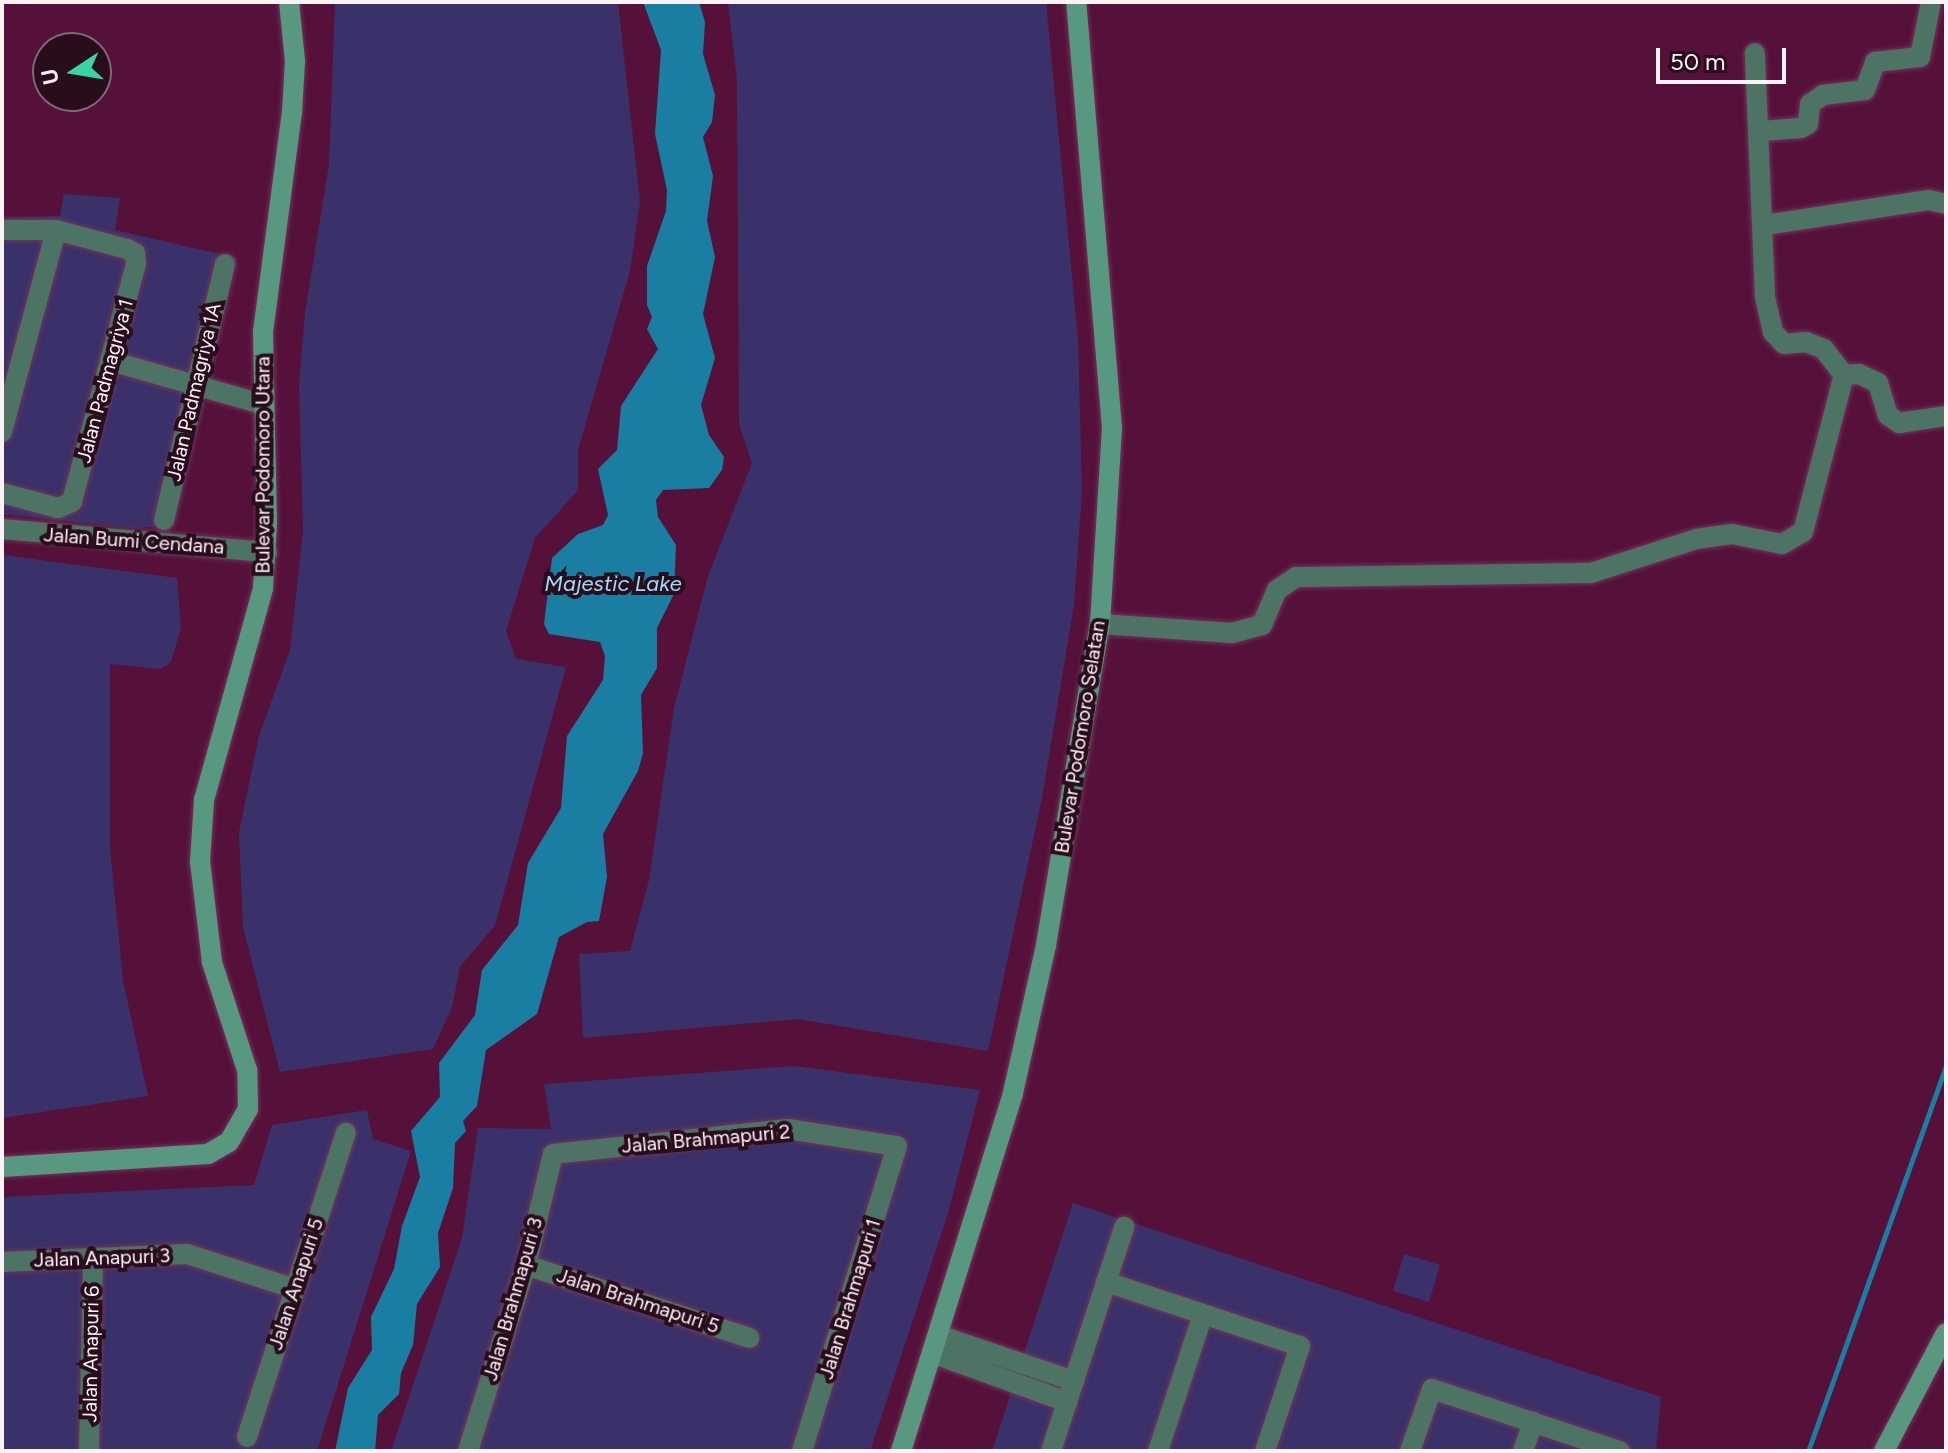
<!DOCTYPE html>
<html>
<head>
<meta charset="utf-8">
<style>
	body { margin:0 }
	#map { position:relative; width:1948px; height:1453px; overflow:hidden; background:#56113b; font-family:Figtree,sans-serif }
	div>[style] { position:absolute }
	.green>* { inset:0; background:#3a316a }
	.water>* { inset:0; background:#197ea2 }
	.stream>* { height:5px; margin:-2.5px; padding:0 2.5px; transform-origin:2.5px; border-radius:2.5px; background:#197ea2 }
	.roads { filter:drop-shadow(0 0 2px #703559) drop-shadow(0 0 2px #703559) }
	.street>* { height:20px; margin:-10px; padding:0 10px; transform-origin:10px; border-radius:10px; background:#4d7364 }
	.secondary>* { height:20px; margin:-10px; padding:0 10px; transform-origin:10px; border-radius:10px; background:#599880 }
	span { translate:-50% -50%; white-space:nowrap; text-align:center; line-height:1.15; -webkit-text-stroke:8px #2a0d1d; paint-order:stroke }
	.street-label { font-size:20px; color:#fbf2f6 }
	.water-label { font-size:22px; color:#9bdefc; font-style:italic }
	.frame { position:absolute; inset:0; border:4px solid #fbf2f6; pointer-events:none }
	.north { position:absolute; left:32px; top:32px; width:80px; height:80px; box-sizing:border-box; background:#2a0d1d; border:2px solid #7e6974; border-radius:50%; rotate:258deg; font-size:22px; font-weight:700; line-height:32px; text-align:center; color:#fbf2f6 }
	.north::after { content:''; display:block; margin:auto; width:28px; height:36px; background:#38d4a6; clip-path:polygon(50% 0,100% 100%,50% 72%,0 100%) }
	.scale { position:absolute; left:1656px; top:48px; width:130px; height:36px; box-sizing:border-box; border:4px solid #fbf2f6; border-top:0; padding-left:10px; font-size:24px; line-height:28px; white-space:nowrap; color:#fbf2f6; -webkit-text-stroke:6px #2a0d1d; paint-order:stroke }
</style>
</head>
<body>
<div id="map">
	<div class="green">
		<i style="clip-path:polygon(335px 2px,618px 2px,640px 202px,630px 271px,578px 450px,578px 490px,535px 538px,506px 631px,516px 659px,566px 667px,495px 925px,460px 967px,452px 1007px,433px 1049px,280px 1072px,243px 927px,239px 832px,259px 736px,290px 650px,303px 532px,299px 384px,305px 313px,329px 164px)"></i>
		<i style="clip-path:polygon(728px 2px,1046px 2px,1078px 339px,1082px 492px,1074px 605px,1042px 798px,988px 1051px,798px 1019px,583px 1038px,579px 954px,630px 951px,649px 880px,674px 708px,708px 576px,752px 463px,739px 424px,737px 81px)"></i>
		<i style="clip-path:polygon(64px 194px,120px 198px,115px 230px,237px 258px,174px 526px,131px 528px,2px 514px,2px 218px,60px 216px)"></i>
		<i style="clip-path:polygon(2px 555px,177px 578px,181px 628px,171px 662px,161px 669px,110px 664px,110px 848px,123px 980px,148px 1096px,2px 1118px)"></i>
		<i style="clip-path:polygon(794px 1066px,980px 1090px,949px 1210px,870px 1451px,391px 1451px,462px 1238px,478px 1128px,551px 1129px,544px 1084px)"></i>
		<i style="clip-path:polygon(367px 1110px,373px 1139px,411px 1151px,317px 1451px,2px 1451px,2px 1197px,254px 1185px,272px 1125px)"></i>
		<i style="clip-path:polygon(1073px 1203px,1661px 1397px,1656px 1451px,992px 1451px)"></i>
		<i style="clip-path:polygon(1404px 1254px,1440px 1265px,1429px 1302px,1393px 1291px)"></i>
	</div>
	<div class="water">
		<i style="clip-path:polygon(643px 2px,699px 2px,705px 22px,703px 54px,715px 95px,712px 122px,703px 137px,713px 176px,707px 221px,715px 257px,703px 314px,715px 358px,701px 405px,709px 435px,724px 457px,722px 470px,709px 488px,663px 490px,656px 500px,658px 517px,676px 545px,674px 594px,657px 628px,657px 668px,641px 695px,643px 753px,638px 771px,603px 834px,607px 877px,599px 921px,587px 922px,559px 937px,537px 1014px,486px 1050px,477px 1106px,463px 1121px,466px 1131px,455px 1143px,453px 1188px,438px 1233px,440px 1267px,417px 1304px,413px 1345px,401px 1373px,399px 1394px,378px 1415px,375px 1451px,335px 1451px,348px 1388px,372px 1350px,371px 1317px,394px 1269px,402px 1226px,420px 1177px,411px 1131px,440px 1097px,439px 1063px,475px 1015px,482px 970px,518px 925px,528px 863px,561px 808px,567px 736px,603px 680px,605px 656px,600px 642px,549px 634px,544px 624px,552px 558px,578px 534px,603px 525px,608px 515px,598px 469px,617px 450px,621px 406px,658px 349px,647px 329px,652px 317px,647px 305px,647px 266px,666px 211px,667px 190px,655px 134px,661px 50px)"></i>
	</div>
	<div class="stream">
		<i style="left:1808px;top:1451px;width:410px;rotate:-70.3deg"></i>
	</div>
	<div class="roads">
		<div class="street">
			<i style="left:1761px;top:131px;width:40px;rotate:-4.3deg"></i>
			<i style="left:1801px;top:128px;width:8px;rotate:-30deg"></i>
			<i style="left:1808px;top:124px;width:20px;rotate:-84deg"></i>
			<i style="left:1810px;top:104px;width:16px;rotate:-35deg"></i>
			<i style="left:1823px;top:95px;width:42px;rotate:-6.8deg"></i>
			<i style="left:1865px;top:90px;width:30px;rotate:-70deg"></i>
			<i style="left:1875px;top:62px;width:45px;rotate:-6.3deg"></i>
			<i style="left:1920px;top:57px;width:56px;rotate:-78.7deg"></i>
			<i style="left:1765px;top:225px;width:166px;rotate:-8.7deg"></i>
			<i style="left:1929px;top:200px;width:17px;rotate:13deg"></i>
			<i style="left:2px;top:230px;width:54px"></i>
			<i style="left:56px;top:230px;width:73px;rotate:15deg"></i>
			<i style="left:127px;top:249px;width:9px;rotate:27deg"></i>
			<i style="left:135px;top:253px;width:11px;rotate:85deg"></i>
			<i style="left:136px;top:264px;width:246px;rotate:105.1deg"></i>
			<i style="left:72px;top:502px;width:15px;rotate:157deg"></i>
			<i style="left:58px;top:508px;width:58px;rotate:-165deg"></i>
			<i style="left:111px;top:361px;width:157px;rotate:15.9deg"></i>
			<i style="left:1844px;top:375px;width:15px;rotate:-4deg"></i>
			<i style="left:1859px;top:374px;width:21px;rotate:25deg"></i>
			<i style="left:1878px;top:383px;width:34px;rotate:73deg"></i>
			<i style="left:1888px;top:415px;width:14px;rotate:36deg"></i>
			<i style="left:1899px;top:423px;width:48px;rotate:-8.5deg"></i>
			<i style="left:2px;top:432px;width:209px;rotate:-75deg"></i>
			<i style="left:164px;top:520px;width:263px;rotate:-76.6deg"></i>
			<i style="left:2px;top:529px;width:266px;rotate:5deg"></i>
			<i style="left:1100px;top:624px;width:132px;rotate:3.9deg"></i>
			<i style="left:1232px;top:633px;width:31px;rotate:-15deg"></i>
			<i style="left:1262px;top:625px;width:38px;rotate:-67deg"></i>
			<i style="left:1277px;top:590px;width:23px;rotate:-34deg"></i>
			<i style="left:1296px;top:577px;width:295px;rotate:-0.8deg"></i>
			<i style="left:1591px;top:573px;width:110px;rotate:-17.9deg"></i>
			<i style="left:1696px;top:539px;width:36px;rotate:-8deg"></i>
			<i style="left:1732px;top:534px;width:51px;rotate:11.3deg"></i>
			<i style="left:1782px;top:544px;width:24px;rotate:-30deg"></i>
			<i style="left:1803px;top:532px;width:162px;rotate:-75.4deg"></i>
			<i style="left:1844px;top:375px;width:33px;rotate:-128deg"></i>
			<i style="left:1824px;top:349px;width:19px;rotate:-159deg"></i>
			<i style="left:1806px;top:342px;width:22px;rotate:175deg"></i>
			<i style="left:1784px;top:344px;width:16px;rotate:-133deg"></i>
			<i style="left:1773px;top:332px;width:37px;rotate:-103deg"></i>
			<i style="left:1765px;top:296px;width:243px;rotate:-92.4deg"></i>
			<i style="left:2px;top:1262px;width:185px;rotate:-2.5deg"></i>
			<i style="left:187px;top:1254px;width:111px;rotate:17.8deg"></i>
			<i style="left:526px;top:1265px;width:235px;rotate:18.1deg"></i>
			<i style="left:1106px;top:1282px;width:204px;rotate:18.3deg"></i>
			<i style="left:1300px;top:1346px;width:111px;rotate:108.4deg"></i>
			<i style="left:938px;top:1335px;width:144px;rotate:18.7deg"></i>
			<i style="left:932px;top:1353px;width:144px;rotate:19.9deg"></i>
			<i style="left:247px;top:1437px;width:320px;rotate:-72deg"></i>
			<i style="left:89px;top:1451px;width:194px;rotate:-88.8deg"></i>
			<i style="left:468px;top:1451px;width:195px;rotate:-72.7deg"></i>
			<i style="left:526px;top:1265px;width:114px;rotate:-76.3deg"></i>
			<i style="left:553px;top:1154px;width:236px;rotate:-6.1deg"></i>
			<i style="left:788px;top:1129px;width:110px;rotate:8.9deg"></i>
			<i style="left:897px;top:1146px;width:319px;rotate:107.3deg"></i>
			<i style="left:1051px;top:1451px;width:236px;rotate:-71.9deg"></i>
			<i style="left:1158px;top:1451px;width:144px;rotate:-71.8deg"></i>
			<i style="left:1410px;top:1451px;width:66px;rotate:-70.5deg"></i>
			<i style="left:1432px;top:1389px;width:198px;rotate:18.3deg"></i>
			<i style="left:1523px;top:1451px;width:31px;rotate:-71deg"></i>
		</div>
		<div class="secondary">
			<i style="left:2px;top:1167px;width:206px;rotate:-3.6deg"></i>
			<i style="left:208px;top:1154px;width:24px;rotate:-30deg"></i>
			<i style="left:229px;top:1142px;width:38px;rotate:-60deg"></i>
			<i style="left:248px;top:1109px;width:39px;rotate:-91deg"></i>
			<i style="left:247px;top:1070px;width:114px;rotate:-108deg"></i>
			<i style="left:212px;top:962px;width:101px;rotate:-96.8deg"></i>
			<i style="left:200px;top:862px;width:62px;rotate:-86.3deg"></i>
			<i style="left:204px;top:800px;width:220px;rotate:-74.4deg"></i>
			<i style="left:263px;top:588px;width:64px;rotate:-86.4deg"></i>
			<i style="left:267px;top:524px;width:192px;rotate:-91.2deg"></i>
			<i style="left:263px;top:332px;width:221px;rotate:-82.5deg"></i>
			<i style="left:292px;top:113px;width:52px;rotate:-86.7deg"></i>
			<i style="left:295px;top:61px;width:59px;rotate:-95.8deg"></i>
			<i style="left:901px;top:1451px;width:375px;rotate:-72.6deg"></i>
			<i style="left:1013px;top:1093px;width:152px;rotate:-77.4deg"></i>
			<i style="left:1046px;top:945px;width:326px;rotate:-80.5deg"></i>
			<i style="left:1100px;top:624px;width:196px;rotate:-86.5deg"></i>
			<i style="left:1112px;top:428px;width:428px;rotate:-94.8deg"></i>
			<i style="left:1884px;top:1451px;width:133px;rotate:-62.3deg"></i>
		</div>
	</div>
	<div class="street-label">
		<span style="left:105px;top:381px;rotate:-75deg">Jalan Padmagriya 1</span>
		<span style="left:194px;top:392px;rotate:-77deg">Jalan Padmagriya 1A</span>
		<span style="left:263px;top:465px;rotate:-90deg">Bulevar Podomoro Utara</span>
		<span style="left:134px;top:541px;rotate:4deg">Jalan Bumi Cendana</span>
		<span style="left:1080px;top:737px;rotate:-81deg">Bulevar Podomoro Selatan</span>
		<span style="left:706px;top:1139px;rotate:-5deg">Jalan Brahmapuri 2</span>
		<span style="left:102px;top:1258px;rotate:-2deg">Jalan Anapuri 3</span>
		<span style="left:296px;top:1284px;rotate:-72deg">Jalan Anapuri 5</span>
		<span style="left:513px;top:1299px;rotate:-74deg">Jalan Brahmapuri 3</span>
		<span style="left:850px;top:1299px;rotate:-73deg">Jalan Brahmapuri 1</span>
		<span style="left:638px;top:1301px;rotate:18deg">Jalan Brahmapuri 5</span>
		<span style="left:91px;top:1354px;rotate:-89deg">Jalan Anapuri 6</span>
	</div>
	<div class="water-label">
		<span style="left:613px;top:584px">Majestic Lake</span>
	</div>
	<div class="frame"></div>
	<div class="north">U</div>
	<div class="scale">50 m</div>
</div>
</body>
</html>
